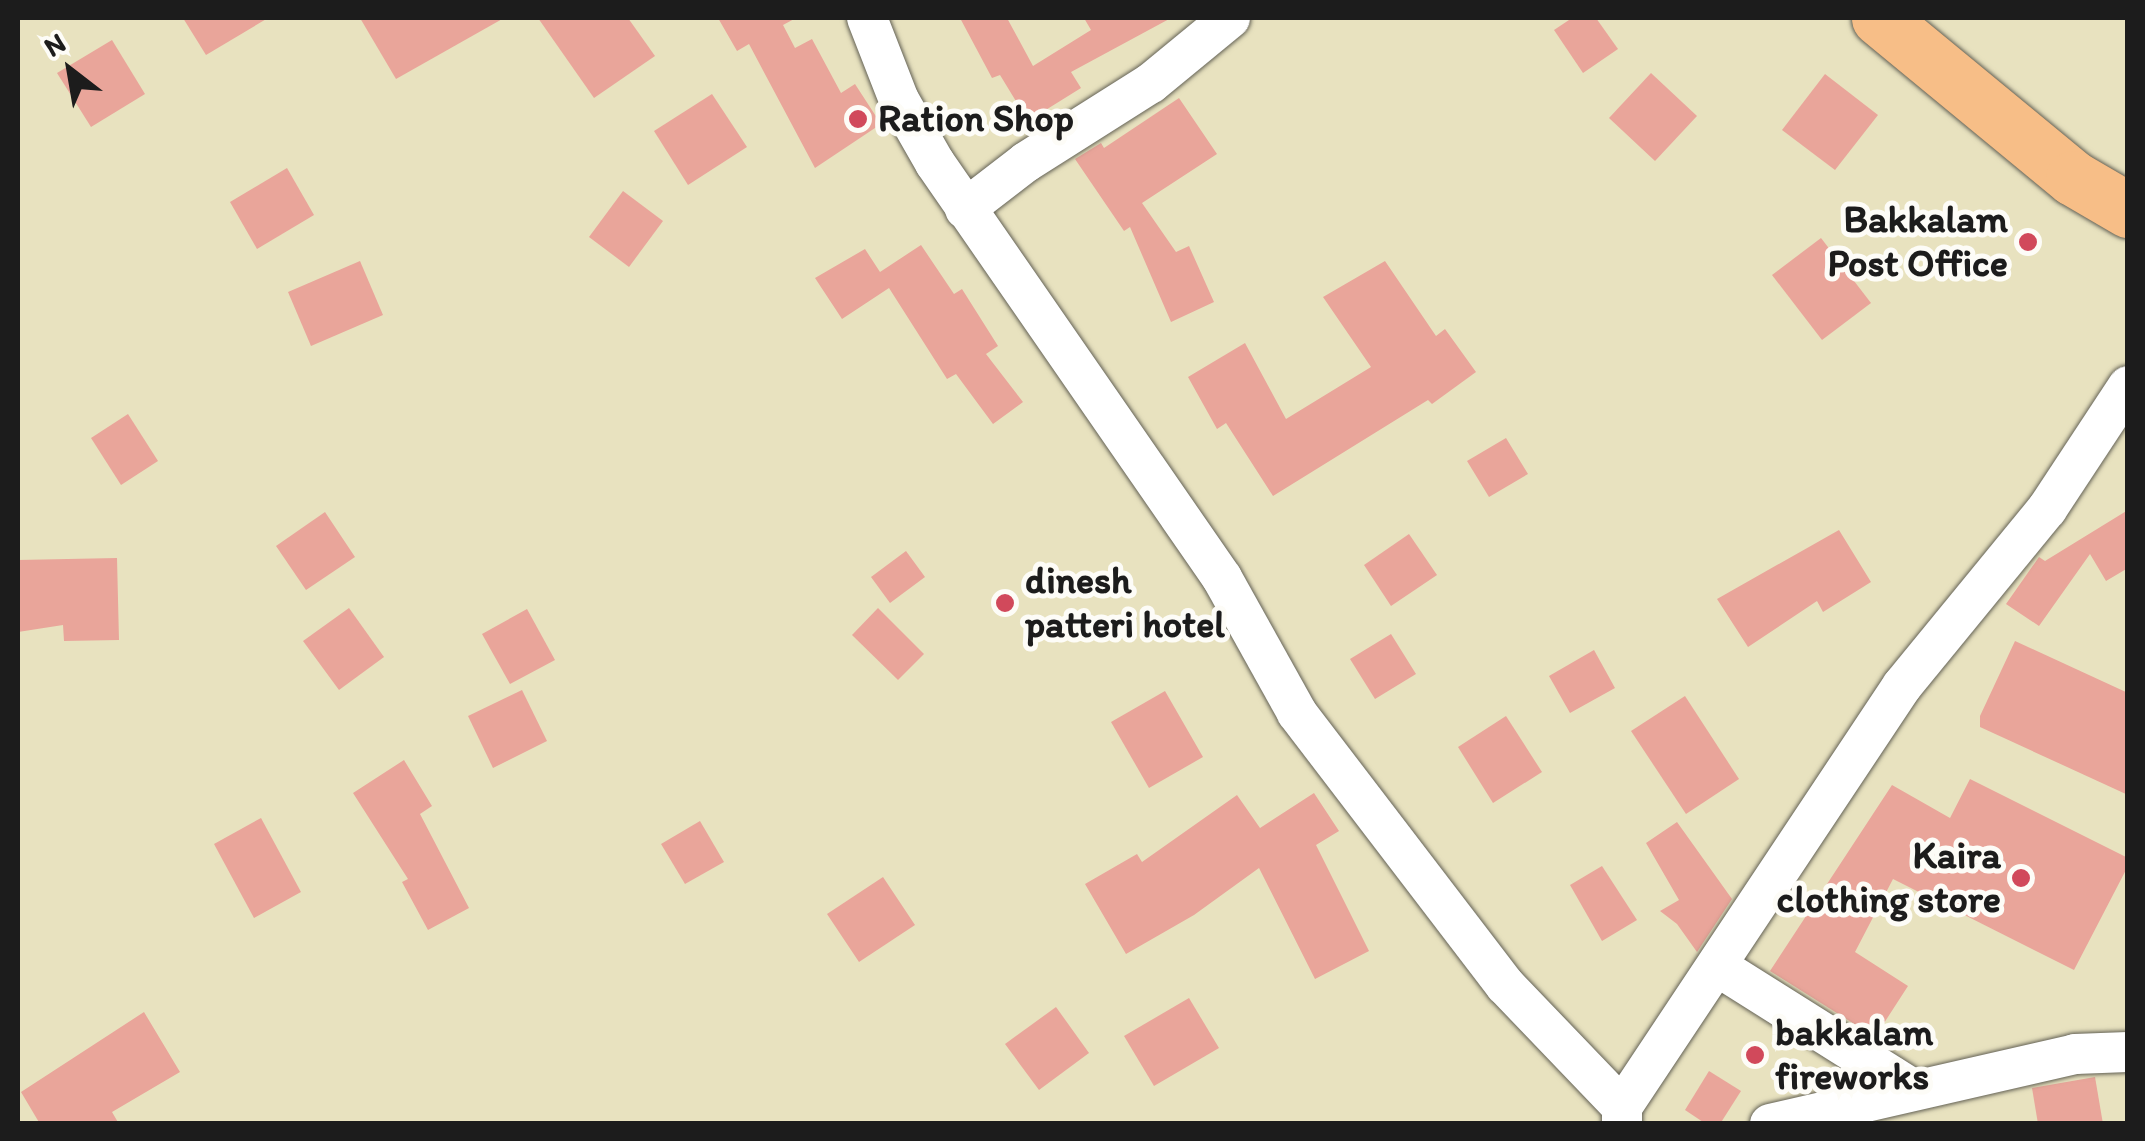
<!DOCTYPE html>
<html>
<head>
<meta charset="utf-8">
<style>
	body { margin:0 }
	#map { position:relative; width:2145px; height:1141px; overflow:hidden; background:#e8e2bf; font-family:Itim,sans-serif }
	div>[style] { position:absolute }
	.building>* { inset:0; background:#e9a59a }
	.roads { filter:drop-shadow(0 0 2px #636155) drop-shadow(0 0 2px #636155) }
	.street>* { height:40px; margin:-20px; padding:0 20px; transform-origin:20px; border-radius:20px; background:#fff }
	.highway>* { height:55px; margin:-27.5px; padding:0 27.5px; transform-origin:27.5px; border-radius:27.5px; background:#f7be87 }
	.dots>* { width:28px; height:28px; translate:-50% -50%; box-sizing:border-box; border:5px solid #fdfcf7; border-radius:50% }
	span { translate:-50% -50%; white-space:nowrap; text-align:center; line-height:1.15; -webkit-text-stroke:10px #fdfcf7; paint-order:stroke }
	.poi-label { font-size:38px; color:#1c1c1c; font-weight:700 }
	.left { translate:0 -50%; text-align:left }
	.right { translate:-100% -50%; text-align:right }
	.frame { position:absolute; inset:0; border:20px solid #1c1c1c; pointer-events:none }
	.north { position:absolute; left:20px; top:20px; width:100px; height:100px; -webkit-text-stroke:8px #fdfcf7; paint-order:stroke; rotate:329deg; font-size:28px; font-weight:700; line-height:40px; text-align:center; color:#1c1c1c }
	.north::after { content:''; display:block; margin:auto; width:35px; height:45px; background:#1c1c1c; clip-path:polygon(50% 0,100% 100%,50% 72%,0 100%) }
</style>
</head>
<body>
<div id="map">
	<div class="building">
		<i style="clip-path:polygon(183px 18px,268px 18px,206px 55px)"></i>
		<i style="clip-path:polygon(360px 18px,504px 18px,396px 79px)"></i>
		<i style="clip-path:polygon(538px 18px,628px 18px,655px 56px,594px 98px)"></i>
		<i style="clip-path:polygon(718px 18px,796px 18px,783px 25px,795px 48px,812px 39px,841px 93px,855px 84px,881px 124px,815px 168px,749px 44px,737px 51px)"></i>
		<i style="clip-path:polygon(960px 18px,1007px 18px,1033px 66px,1091px 30px,1084px 18px,1171px 18px,1071px 72px,1081px 88px,1028px 121px,1000px 75px,992px 78px)"></i>
		<i style="clip-path:polygon(1572px 18px,1596px 18px,1618px 49px,1583px 73px,1554px 30px)"></i>
		<i style="clip-path:polygon(112px 40px,145px 94px,91px 127px,57px 73px)"></i>
		<i style="clip-path:polygon(1651px 73px,1697px 116px,1655px 161px,1609px 118px)"></i>
		<i style="clip-path:polygon(1825px 74px,1878px 115px,1835px 170px,1782px 130px)"></i>
		<i style="clip-path:polygon(712px 94px,747px 147px,688px 185px,654px 131px)"></i>
		<i style="clip-path:polygon(1179px 98px,1217px 154px,1142px 203px,1176px 252px,1189px 246px,1214px 302px,1171px 322px,1130px 227px,1124px 231px,1075px 159px,1101px 143px,1104px 148px)"></i>
		<i style="clip-path:polygon(287px 168px,314px 215px,257px 249px,230px 202px)"></i>
		<i style="clip-path:polygon(623px 191px,663px 221px,629px 267px,589px 237px)"></i>
		<i style="clip-path:polygon(1821px 238px,1871px 303px,1822px 340px,1772px 275px)"></i>
		<i style="clip-path:polygon(921px 245px,954px 294px,962px 289px,998px 346px,986px 354px,1023px 402px,993px 424px,956px 374px,947px 379px,889px 288px,842px 319px,815px 278px,865px 249px,880px 272px)"></i>
		<i style="clip-path:polygon(360px 261px,383px 315px,311px 346px,288px 292px)"></i>
		<i style="clip-path:polygon(1385px 261px,1436px 336px,1445px 329px,1476px 372px,1432px 404px,1428px 400px,1273px 496px,1226px 423px,1217px 429px,1188px 377px,1245px 343px,1286px 419px,1371px 367px,1323px 297px)"></i>
		<i style="clip-path:polygon(128px 414px,158px 461px,121px 485px,91px 438px)"></i>
		<i style="clip-path:polygon(1506px 438px,1528px 474px,1489px 497px,1467px 461px)"></i>
		<i style="clip-path:polygon(2128px 510px,2128px 568px,2106px 581px,2090px 554px,2039px 626px,2006px 604px,2039px 557px,2045px 561px)"></i>
		<i style="clip-path:polygon(325px 512px,355px 557px,306px 590px,276px 546px)"></i>
		<i style="clip-path:polygon(1839px 530px,1871px 582px,1823px 612px,1817px 601px,1748px 647px,1717px 599px)"></i>
		<i style="clip-path:polygon(1409px 534px,1437px 575px,1391px 606px,1364px 565px)"></i>
		<i style="clip-path:polygon(906px 551px,925px 577px,890px 603px,871px 577px)"></i>
		<i style="clip-path:polygon(117px 558px,119px 640px,64px 641px,63px 625px,18px 632px,18px 560px)"></i>
		<i style="clip-path:polygon(349px 608px,384px 657px,339px 690px,303px 641px)"></i>
		<i style="clip-path:polygon(878px 608px,924px 654px,898px 680px,852px 635px)"></i>
		<i style="clip-path:polygon(527px 609px,555px 660px,510px 684px,482px 634px)"></i>
		<i style="clip-path:polygon(1391px 634px,1416px 674px,1375px 699px,1350px 659px)"></i>
		<i style="clip-path:polygon(2015px 641px,2128px 693px,2128px 795px,1980px 727px,1980px 716px)"></i>
		<i style="clip-path:polygon(1594px 650px,1615px 688px,1570px 713px,1549px 676px)"></i>
		<i style="clip-path:polygon(522px 690px,547px 741px,493px 768px,468px 716px)"></i>
		<i style="clip-path:polygon(1165px 691px,1203px 757px,1149px 788px,1111px 722px)"></i>
		<i style="clip-path:polygon(1685px 696px,1739px 779px,1686px 814px,1631px 731px)"></i>
		<i style="clip-path:polygon(1506px 716px,1542px 772px,1493px 803px,1458px 747px)"></i>
		<i style="clip-path:polygon(404px 760px,432px 806px,420px 814px,469px 908px,428px 930px,402px 882px,408px 879px,353px 793px)"></i>
		<i style="clip-path:polygon(1970px 779px,2128px 858px,2128px 866px,2074px 970px,1893px 879px,1855px 952px,1908px 986px,1875px 1037px,1770px 971px,1892px 785px,1950px 818px)"></i>
		<i style="clip-path:polygon(1314px 793px,1339px 831px,1316px 845px,1369px 951px,1315px 979px,1259px 868px,1194px 915px,1126px 954px,1085px 884px,1137px 854px,1142px 862px,1237px 795px,1260px 828px)"></i>
		<i style="clip-path:polygon(261px 818px,301px 892px,254px 918px,214px 844px)"></i>
		<i style="clip-path:polygon(700px 821px,724px 862px,685px 884px,661px 844px)"></i>
		<i style="clip-path:polygon(1677px 822px,1732px 899px,1697px 952px,1677px 924px,1660px 911px,1679px 900px,1646px 843px)"></i>
		<i style="clip-path:polygon(1602px 866px,1637px 920px,1602px 941px,1570px 885px)"></i>
		<i style="clip-path:polygon(883px 877px,915px 925px,859px 962px,827px 914px)"></i>
		<i style="clip-path:polygon(1189px 998px,1219px 1048px,1154px 1086px,1124px 1036px)"></i>
		<i style="clip-path:polygon(1056px 1007px,1089px 1053px,1039px 1090px,1005px 1044px)"></i>
		<i style="clip-path:polygon(144px 1012px,180px 1072px,112px 1112px,119px 1124px,40px 1124px,21px 1092px)"></i>
		<i style="clip-path:polygon(1709px 1071px,1741px 1091px,1720px 1124px,1706px 1124px,1685px 1110px)"></i>
		<i style="clip-path:polygon(2095px 1077px,2103px 1124px,2038px 1124px,2032px 1088px)"></i>
	</div>
	<div class="roads">
		<div class="street">
			<i style="left:867px;top:18px;width:88px;rotate:68.7deg"></i>
			<i style="left:899px;top:100px;width:73px;rotate:60.3deg"></i>
			<i style="left:935px;top:163px;width:505px;rotate:55.33deg"></i>
			<i style="left:1222px;top:578px;width:154px;rotate:60.9deg"></i>
			<i style="left:1297px;top:713px;width:342px;rotate:52.6deg"></i>
			<i style="left:1505px;top:985px;width:169px;rotate:46.2deg"></i>
			<i style="left:1622px;top:1107px;width:17px;rotate:90deg"></i>
			<i style="left:965px;top:209px;width:77px;rotate:-37.6deg"></i>
			<i style="left:1026px;top:162px;width:148px;rotate:-32.3deg"></i>
			<i style="left:1151px;top:83px;width:102px;rotate:-39.4deg"></i>
			<i style="left:1717px;top:966px;width:229px;rotate:32.2deg"></i>
			<i style="left:1622px;top:1107px;width:506px;rotate:-56.37deg"></i>
			<i style="left:1902px;top:686px;width:229px;rotate:-50.7deg"></i>
			<i style="left:2047px;top:509px;width:147px;rotate:-56.6deg"></i>
			<i style="left:1770px;top:1124px;width:313px;rotate:-12.9deg"></i>
			<i style="left:2075px;top:1054px;width:53px;rotate:-2.2deg"></i>
		</div>
		<div class="highway">
			<i style="left:1879px;top:18px;width:251px;rotate:39.5deg"></i>
			<i style="left:2073px;top:178px;width:64px;rotate:30.2deg"></i>
		</div>
	</div>
	<div class="dots">
		<i style="left:858px;top:119px;background:#d1495b"></i>
		<i style="left:2028px;top:242px;background:#d1495b"></i>
		<i style="left:1005px;top:603px;background:#d1495b"></i>
		<i style="left:2021px;top:878px;background:#d1495b"></i>
		<i style="left:1755px;top:1055px;background:#d1495b"></i>
	</div>
	<div class="poi-label">
		<span class="left" style="left:878px;top:119px">Ration Shop</span>
		<span class="right" style="left:2008px;top:242px">Bakkalam<br>Post Office</span>
		<span class="left" style="left:1025px;top:603px">dinesh<br>patteri hotel</span>
		<span class="right" style="left:2001px;top:878px">Kaira<br>clothing store</span>
		<span class="left" style="left:1775px;top:1055px">bakkalam<br>fireworks</span>
	</div>
	<div class="frame"></div>
	<div class="north">N</div>
</div>
</body>
</html>
